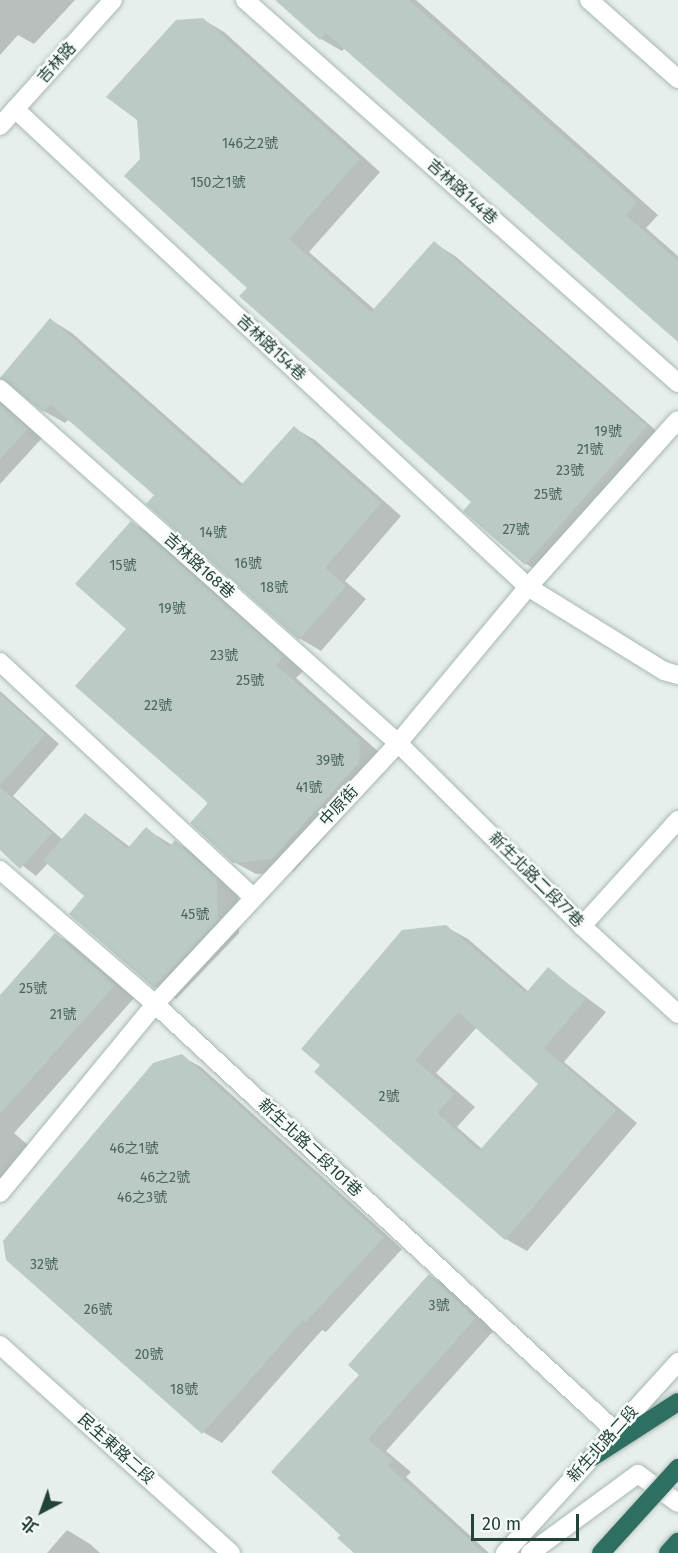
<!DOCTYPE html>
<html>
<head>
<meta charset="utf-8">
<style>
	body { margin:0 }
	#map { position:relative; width:678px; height:1553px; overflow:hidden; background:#e6efeb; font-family:"Fira Sans","Noto Sans TC",sans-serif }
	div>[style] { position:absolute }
	.shadow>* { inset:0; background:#0003 }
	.building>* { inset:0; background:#bbcac4 }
	.roads { filter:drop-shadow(0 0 2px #a8b8b2) drop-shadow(0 0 2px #a8b8b2) }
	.minor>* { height:18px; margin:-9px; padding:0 9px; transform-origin:9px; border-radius:9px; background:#fff }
	.highway>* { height:18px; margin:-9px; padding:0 9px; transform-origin:9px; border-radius:9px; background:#2f6f62 }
	.bridges { filter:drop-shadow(0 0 2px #c2cac8) drop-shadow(0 0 2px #c2cac8) }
	.highway-bridge>* { height:18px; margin:-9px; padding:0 9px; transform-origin:9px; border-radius:9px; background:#2f6f62 }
	span { translate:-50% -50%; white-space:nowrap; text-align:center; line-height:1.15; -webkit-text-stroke:5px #f7fbf9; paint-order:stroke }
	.number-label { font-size:14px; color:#4a645c }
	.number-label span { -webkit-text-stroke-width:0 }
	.street-label { font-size:16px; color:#24423a }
	.north { position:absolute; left:12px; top:1481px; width:60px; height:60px; -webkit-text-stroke:4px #f7fbf9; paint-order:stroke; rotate:221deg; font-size:16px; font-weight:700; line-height:24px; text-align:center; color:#24423a }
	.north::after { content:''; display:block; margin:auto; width:21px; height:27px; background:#24423a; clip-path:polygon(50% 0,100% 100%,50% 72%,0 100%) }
	.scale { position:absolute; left:471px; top:1514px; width:108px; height:27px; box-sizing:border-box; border:3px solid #24423a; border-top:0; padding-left:8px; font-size:18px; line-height:21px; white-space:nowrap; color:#24423a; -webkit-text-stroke:4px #f7fbf9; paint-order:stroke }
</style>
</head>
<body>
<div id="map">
	<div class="shadow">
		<i style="clip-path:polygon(0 0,75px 0,34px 44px,18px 35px,0 55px)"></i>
		<i style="clip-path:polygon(277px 0,416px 0,658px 215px,646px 228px,678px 256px,678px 341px,345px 48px,342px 51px,321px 39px)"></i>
		<i style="clip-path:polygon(202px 19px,224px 32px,380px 172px,309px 252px,375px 310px,434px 243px,455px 256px,667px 440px,547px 576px,526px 564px,466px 511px,473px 502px,249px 288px,142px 160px)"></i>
		<i style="clip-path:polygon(51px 320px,72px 333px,244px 485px,294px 428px,315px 440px,401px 516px,345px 581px,366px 599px,321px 651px,299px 638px,156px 495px,69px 419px,65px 423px,44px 411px,0 378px)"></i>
		<i style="clip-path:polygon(0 396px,42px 438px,0 484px)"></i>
		<i style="clip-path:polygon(132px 523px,153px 535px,304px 670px,296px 678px,381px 754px,380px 775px,294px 871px,256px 874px,234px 862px,128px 629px)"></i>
		<i style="clip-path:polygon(0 691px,59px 744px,13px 796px,63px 840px,86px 814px,130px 847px,146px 829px,172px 845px,175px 842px,197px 854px,238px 893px,239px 933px,176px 999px,155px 987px,86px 896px,49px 862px,36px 876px,0 848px)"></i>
		<i style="clip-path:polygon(evenodd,446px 927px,468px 939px,529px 992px,548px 969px,606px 1012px,564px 1062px,637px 1123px,527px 1251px,506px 1239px,316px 1071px,446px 927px,477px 1027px,540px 1084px,482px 1149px,457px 1127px,475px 1107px,436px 1073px,477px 1027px)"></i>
		<i style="clip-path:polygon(56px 935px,76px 946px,135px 997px,14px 1133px,37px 1153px,0 1194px,0 997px)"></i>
		<i style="clip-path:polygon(181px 1056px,201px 1067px,402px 1249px,326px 1332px,322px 1330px,222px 1443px,203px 1432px)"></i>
		<i style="clip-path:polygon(430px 1276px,449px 1287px,495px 1329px,386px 1451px,411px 1472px,406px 1477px,489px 1553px,359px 1553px,274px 1472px,361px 1374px)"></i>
		<i style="clip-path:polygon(67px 1530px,90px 1544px,100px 1553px,47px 1553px)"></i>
	</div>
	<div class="building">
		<i style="clip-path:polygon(275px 0,409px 0,637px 202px,626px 215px,678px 261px,678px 342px,326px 33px,320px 40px)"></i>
		<i style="clip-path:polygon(203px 18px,360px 159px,289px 239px,371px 312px,434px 241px,647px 426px,525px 565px,463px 511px,471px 502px,239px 296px,247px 288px,124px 176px,140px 159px,137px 120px,106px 97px,176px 20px)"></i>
		<i style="clip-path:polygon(50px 318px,240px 486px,294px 426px,381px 503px,325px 568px,346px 586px,299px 640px,146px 504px,154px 495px,50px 404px,43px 412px,0 378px)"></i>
		<i style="clip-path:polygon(0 404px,28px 429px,0 459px)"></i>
		<i style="clip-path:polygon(131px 521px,284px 656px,276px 665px,360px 740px,359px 763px,272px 859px,233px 863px,190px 823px,208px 803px,75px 686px,126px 629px,75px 584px)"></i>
		<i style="clip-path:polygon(0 694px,45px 735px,0 785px)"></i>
		<i style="clip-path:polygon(0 787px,52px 833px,20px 869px,0 850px)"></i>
		<i style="clip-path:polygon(85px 813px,127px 849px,146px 827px,169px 847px,175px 840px,217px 879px,218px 920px,154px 988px,69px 914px,84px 896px,43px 860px)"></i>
		<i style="clip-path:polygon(evenodd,446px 925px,526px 993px,548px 967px,586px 999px,544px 1048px,616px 1110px,505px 1240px,314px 1072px,320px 1065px,301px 1049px,402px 930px,446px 925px,458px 1012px,538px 1084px,479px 1151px,437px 1113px,454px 1094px,415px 1060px,458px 1012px)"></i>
		<i style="clip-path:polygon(55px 933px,115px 985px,0 1114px,0 995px)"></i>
		<i style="clip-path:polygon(182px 1054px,384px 1237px,306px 1322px,303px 1320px,202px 1434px,6px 1260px,3px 1241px,153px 1063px)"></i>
		<i style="clip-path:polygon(429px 1274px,476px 1318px,368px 1439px,392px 1460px,388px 1466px,484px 1553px,354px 1553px,337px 1538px,341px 1535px,271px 1472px,359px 1375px,348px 1365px)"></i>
	</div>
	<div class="roads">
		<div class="minor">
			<i style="left:245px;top:0;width:578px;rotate:41.49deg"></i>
			<i style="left:589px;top:0;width:119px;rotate:41.6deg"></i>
			<i style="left:15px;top:109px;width:701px;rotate:42.98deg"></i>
			<i style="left:528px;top:587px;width:160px;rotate:31.7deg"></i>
			<i style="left:664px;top:671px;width:15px;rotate:16deg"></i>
			<i style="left:0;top:126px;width:169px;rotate:-48.1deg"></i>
			<i style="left:0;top:389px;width:533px;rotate:41.65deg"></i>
			<i style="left:398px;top:743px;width:260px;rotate:44.8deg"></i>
			<i style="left:582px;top:926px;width:130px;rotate:42.5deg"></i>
			<i style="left:0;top:662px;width:345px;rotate:42.9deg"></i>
			<i style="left:0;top:870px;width:205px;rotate:40.8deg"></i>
			<i style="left:155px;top:1004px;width:628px;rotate:42.87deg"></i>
			<i style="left:582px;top:926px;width:143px;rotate:-47.8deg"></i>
			<i style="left:0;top:1193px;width:244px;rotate:-50.6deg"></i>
			<i style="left:155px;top:1004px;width:357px;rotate:-47deg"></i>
			<i style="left:398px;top:743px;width:203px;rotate:-50.2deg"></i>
			<i style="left:528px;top:587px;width:224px;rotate:-48.1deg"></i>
			<i style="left:0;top:1345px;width:311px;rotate:42deg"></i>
			<i style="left:505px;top:1553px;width:258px;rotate:-47.8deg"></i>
			<i style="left:530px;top:1553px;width:134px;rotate:-36.2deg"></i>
			<i style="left:638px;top:1474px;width:49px;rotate:35.9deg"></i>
		</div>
		<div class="highway">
			<i style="left:591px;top:1458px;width:103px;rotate:-32.8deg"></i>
			<i style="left:668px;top:1553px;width:15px;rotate:-48deg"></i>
		</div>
	</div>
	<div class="bridges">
		<div class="highway-bridge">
			<i style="left:601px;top:1553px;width:115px;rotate:-47.8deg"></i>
		</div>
	</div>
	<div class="number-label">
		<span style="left:250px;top:144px">146之2號</span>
		<span style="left:218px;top:183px">150之1號</span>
		<span style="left:608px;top:432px">19號</span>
		<span style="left:590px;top:450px">21號</span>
		<span style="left:570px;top:471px">23號</span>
		<span style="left:548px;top:495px">25號</span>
		<span style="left:516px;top:530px">27號</span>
		<span style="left:213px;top:533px">14號</span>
		<span style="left:248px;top:564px">16號</span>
		<span style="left:123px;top:566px">15號</span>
		<span style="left:274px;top:588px">18號</span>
		<span style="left:172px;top:609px">19號</span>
		<span style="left:224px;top:656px">23號</span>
		<span style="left:250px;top:681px">25號</span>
		<span style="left:158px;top:706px">22號</span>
		<span style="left:330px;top:761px">39號</span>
		<span style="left:309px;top:788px">41號</span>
		<span style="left:195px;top:915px">45號</span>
		<span style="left:33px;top:989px">25號</span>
		<span style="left:63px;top:1015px">21號</span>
		<span style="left:389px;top:1097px">2號</span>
		<span style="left:134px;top:1149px">46之1號</span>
		<span style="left:165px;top:1178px">46之2號</span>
		<span style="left:142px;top:1198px">46之3號</span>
		<span style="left:44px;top:1265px">32號</span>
		<span style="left:439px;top:1306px">3號</span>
		<span style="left:98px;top:1310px">26號</span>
		<span style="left:149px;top:1355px">20號</span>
		<span style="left:184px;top:1390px">18號</span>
	</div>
	<div class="street-label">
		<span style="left:57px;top:63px;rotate:-48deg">吉林路</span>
		<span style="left:462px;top:192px;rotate:42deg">吉林路144巷</span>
		<span style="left:271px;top:348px;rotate:43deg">吉林路154巷</span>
		<span style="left:199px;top:566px;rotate:42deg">吉林路168巷</span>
		<span style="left:339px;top:806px;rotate:-47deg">中原街</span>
		<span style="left:536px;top:880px;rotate:45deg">新生北路二段77巷</span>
		<span style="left:310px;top:1148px;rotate:43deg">新生北路二段101巷</span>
		<span style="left:603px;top:1444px;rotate:-48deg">新生北路二段</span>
		<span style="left:116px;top:1449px;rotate:42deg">民生東路二段</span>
	</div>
	<div class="north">北</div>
	<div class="scale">20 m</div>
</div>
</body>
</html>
